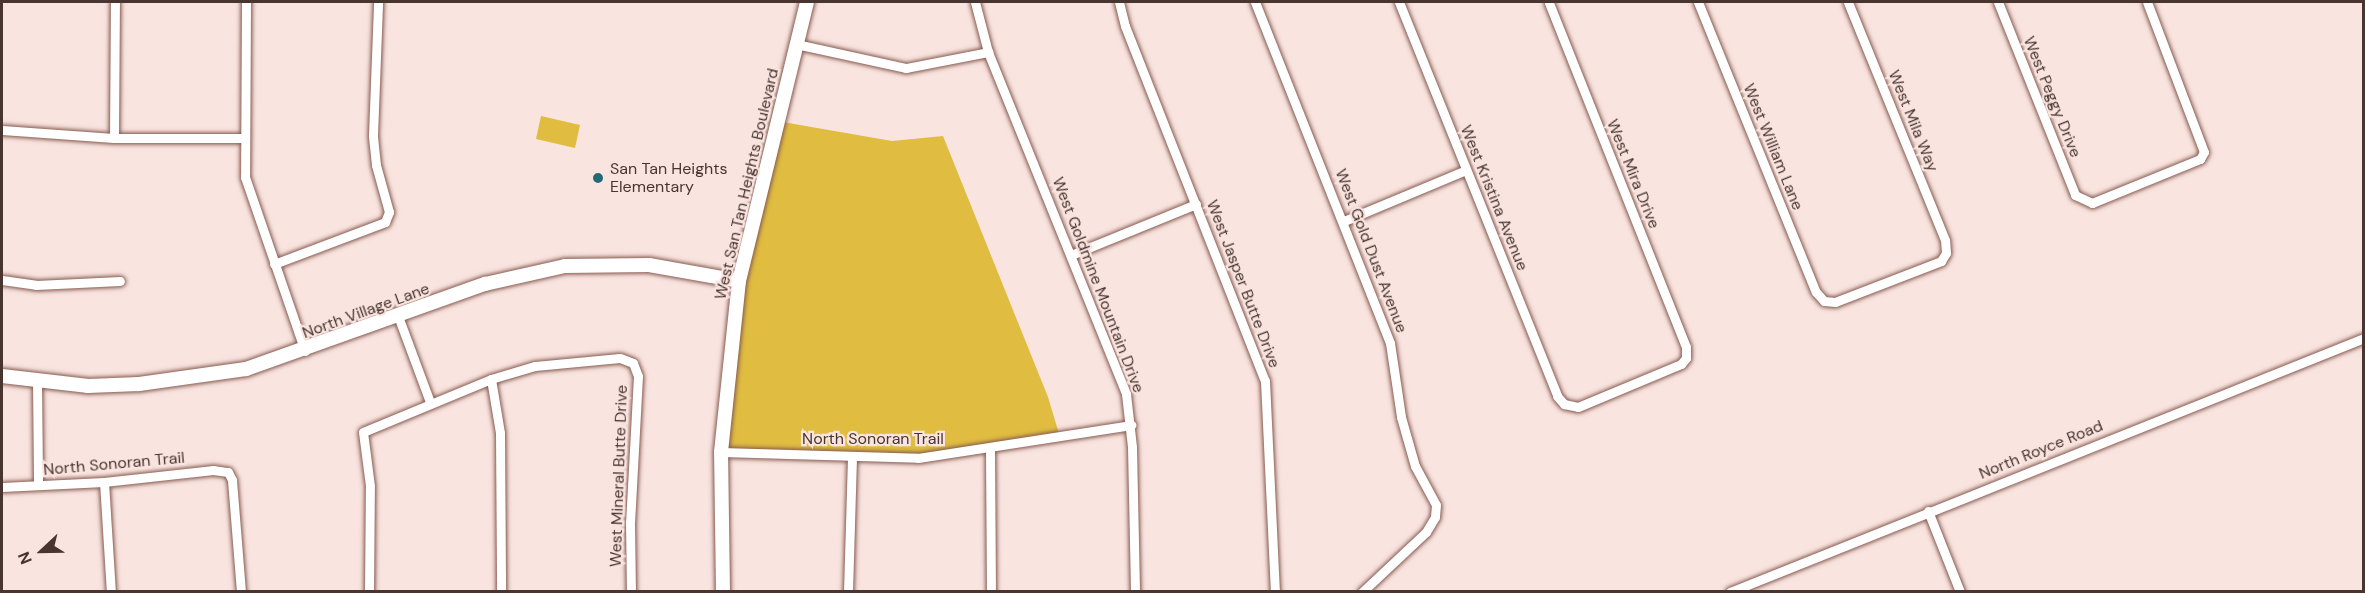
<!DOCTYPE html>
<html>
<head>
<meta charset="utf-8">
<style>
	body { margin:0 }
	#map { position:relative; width:2365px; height:593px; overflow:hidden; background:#f9e4df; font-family:"DM Sans",sans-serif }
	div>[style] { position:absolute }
	.green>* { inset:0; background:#e0bd40 }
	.roads { filter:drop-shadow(0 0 2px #865a50) drop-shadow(0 0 2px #865a50) }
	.street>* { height:9px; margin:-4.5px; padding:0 4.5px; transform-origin:4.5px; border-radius:4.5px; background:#fff }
	.secondary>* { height:14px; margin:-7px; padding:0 7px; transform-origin:7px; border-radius:7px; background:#fff }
	.dots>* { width:16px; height:16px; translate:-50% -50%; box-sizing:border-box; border:3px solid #f9e4df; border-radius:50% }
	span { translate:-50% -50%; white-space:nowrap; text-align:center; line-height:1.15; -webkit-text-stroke:4.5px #f9e4df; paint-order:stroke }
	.street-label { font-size:16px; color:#493530 }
	.poi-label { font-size:16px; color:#493530 }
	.left { translate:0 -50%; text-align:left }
	.frame { position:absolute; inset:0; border:3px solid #493530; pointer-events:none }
	.north { position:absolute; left:12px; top:521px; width:60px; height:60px; -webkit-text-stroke:4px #f9e4df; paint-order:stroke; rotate:248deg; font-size:16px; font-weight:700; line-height:24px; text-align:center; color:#493530 }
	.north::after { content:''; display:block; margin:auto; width:21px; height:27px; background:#493530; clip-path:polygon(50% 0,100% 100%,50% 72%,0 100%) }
</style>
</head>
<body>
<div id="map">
	<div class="green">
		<i style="clip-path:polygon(541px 116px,580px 125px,575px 148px,536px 139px)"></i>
		<i style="clip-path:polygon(777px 121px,892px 141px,943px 136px,1048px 397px,1060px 437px,946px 456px,721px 452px,728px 368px)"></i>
	</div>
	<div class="roads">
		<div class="street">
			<i style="left:246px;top:2px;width:175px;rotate:90.3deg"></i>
			<i style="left:245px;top:177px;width:184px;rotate:71deg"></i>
			<i style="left:975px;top:2px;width:52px;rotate:75.4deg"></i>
			<i style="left:988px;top:52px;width:369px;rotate:68deg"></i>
			<i style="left:1126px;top:394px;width:53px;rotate:83.5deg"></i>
			<i style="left:1132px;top:447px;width:145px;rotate:88.8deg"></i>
			<i style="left:1119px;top:2px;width:25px;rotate:76deg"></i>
			<i style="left:1125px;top:26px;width:382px;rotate:68.5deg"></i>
			<i style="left:1265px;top:381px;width:211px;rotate:87.3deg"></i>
			<i style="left:1255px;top:2px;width:367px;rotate:68.4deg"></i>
			<i style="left:1390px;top:343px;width:75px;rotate:81.5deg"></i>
			<i style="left:1401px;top:417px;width:51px;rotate:74.1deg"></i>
			<i style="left:1415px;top:466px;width:44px;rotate:61.7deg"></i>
			<i style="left:1436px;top:505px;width:12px;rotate:95deg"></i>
			<i style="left:1435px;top:517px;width:17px;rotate:121deg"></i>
			<i style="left:1426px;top:532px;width:88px;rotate:136.8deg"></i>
			<i style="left:1399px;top:2px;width:424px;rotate:68.1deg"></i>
			<i style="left:1557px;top:396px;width:11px;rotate:49deg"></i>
			<i style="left:1564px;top:404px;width:14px;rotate:12deg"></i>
			<i style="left:1578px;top:407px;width:112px;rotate:-22.7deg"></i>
			<i style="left:1681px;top:364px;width:8px;rotate:-50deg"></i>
			<i style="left:1686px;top:358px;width:11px;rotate:-90deg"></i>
			<i style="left:1686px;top:347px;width:371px;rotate:-111.7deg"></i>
			<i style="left:1698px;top:2px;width:313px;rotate:67.9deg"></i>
			<i style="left:1816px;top:292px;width:12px;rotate:48deg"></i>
			<i style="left:1824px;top:301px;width:11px;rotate:5deg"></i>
			<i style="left:1835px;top:302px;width:114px;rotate:-21.1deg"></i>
			<i style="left:1941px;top:261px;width:9px;rotate:-58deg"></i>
			<i style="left:1946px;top:253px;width:13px;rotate:-94deg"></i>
			<i style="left:1945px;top:240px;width:257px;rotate:-112.2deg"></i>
			<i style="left:1998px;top:2px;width:208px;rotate:68.2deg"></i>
			<i style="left:2075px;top:195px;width:19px;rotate:25deg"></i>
			<i style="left:2092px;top:203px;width:117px;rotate:-22.2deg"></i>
			<i style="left:2200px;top:159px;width:8px;rotate:-60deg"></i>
			<i style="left:2204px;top:152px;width:160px;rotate:-110.8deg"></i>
			<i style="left:796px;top:44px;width:113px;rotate:12.3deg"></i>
			<i style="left:906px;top:68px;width:84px;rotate:-11deg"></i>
			<i style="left:2px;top:130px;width:112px;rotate:4.1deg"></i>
			<i style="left:114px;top:138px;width:128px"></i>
			<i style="left:114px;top:138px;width:136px;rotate:-89.6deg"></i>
			<i style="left:1344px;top:221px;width:132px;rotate:-22.7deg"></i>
			<i style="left:1071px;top:255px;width:135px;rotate:-22.2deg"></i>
			<i style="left:274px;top:264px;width:119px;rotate:-20.7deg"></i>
			<i style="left:385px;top:222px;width:11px;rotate:-68deg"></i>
			<i style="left:389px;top:212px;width:49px;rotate:-105.5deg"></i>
			<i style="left:376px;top:165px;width:30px;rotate:-96deg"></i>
			<i style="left:373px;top:135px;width:133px;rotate:-87.8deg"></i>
			<i style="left:2px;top:280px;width:34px;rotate:8deg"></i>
			<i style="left:36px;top:285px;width:84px;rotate:-2.7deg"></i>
			<i style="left:398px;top:316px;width:92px;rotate:69.6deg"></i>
			<i style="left:491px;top:379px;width:55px;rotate:80.5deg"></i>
			<i style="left:500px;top:433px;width:159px;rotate:89.6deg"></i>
			<i style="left:37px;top:381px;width:104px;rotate:89.4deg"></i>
			<i style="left:990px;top:450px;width:142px;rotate:89.6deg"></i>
			<i style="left:721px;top:452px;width:197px;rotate:1.7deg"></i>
			<i style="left:918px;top:458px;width:216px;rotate:-8.8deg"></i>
			<i style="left:104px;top:482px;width:110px;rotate:86.4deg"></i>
			<i style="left:2px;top:487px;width:102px;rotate:-2.8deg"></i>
			<i style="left:104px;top:482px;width:110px;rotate:-6.3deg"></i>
			<i style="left:213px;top:470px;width:15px;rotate:8deg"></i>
			<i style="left:228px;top:472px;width:9px;rotate:63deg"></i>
			<i style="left:232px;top:480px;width:112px;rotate:85.4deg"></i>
			<i style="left:1928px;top:511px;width:87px;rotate:68.4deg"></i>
			<i style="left:369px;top:592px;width:106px;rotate:-89.5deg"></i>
			<i style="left:370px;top:486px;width:54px;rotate:-97.4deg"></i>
			<i style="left:363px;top:432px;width:139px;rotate:-22.5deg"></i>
			<i style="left:491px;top:379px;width:46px;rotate:-16.5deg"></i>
			<i style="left:535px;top:366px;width:85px;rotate:-5.4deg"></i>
			<i style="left:620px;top:358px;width:14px;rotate:21deg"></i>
			<i style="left:633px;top:363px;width:14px;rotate:69deg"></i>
			<i style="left:638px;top:376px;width:146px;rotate:93.1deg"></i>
			<i style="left:630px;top:522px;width:70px;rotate:89.2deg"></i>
			<i style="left:848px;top:592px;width:136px;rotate:-88.3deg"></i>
			<i style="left:1730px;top:592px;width:683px;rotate:-21.83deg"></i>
		</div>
		<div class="secondary">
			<i style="left:2px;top:376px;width:87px;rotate:6.6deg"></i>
			<i style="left:88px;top:386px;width:51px;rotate:-2.2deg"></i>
			<i style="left:139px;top:384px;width:108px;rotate:-8deg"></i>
			<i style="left:246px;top:369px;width:254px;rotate:-19.6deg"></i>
			<i style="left:485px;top:284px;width:82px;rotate:-12.7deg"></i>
			<i style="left:565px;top:266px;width:84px;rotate:-0.7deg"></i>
			<i style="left:649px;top:265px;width:91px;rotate:10.1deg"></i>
			<i style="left:723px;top:592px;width:140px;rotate:-90.8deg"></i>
			<i style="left:721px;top:452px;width:172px;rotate:-84deg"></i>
			<i style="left:739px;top:281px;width:287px;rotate:-76.3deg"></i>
		</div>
	</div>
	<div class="dots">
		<i style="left:598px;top:178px;background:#236a78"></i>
	</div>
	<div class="street-label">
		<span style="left:2052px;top:97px;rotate:68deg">West Peggy Drive</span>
		<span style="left:1913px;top:121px;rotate:68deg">West Mila Way</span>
		<span style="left:1773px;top:147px;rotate:68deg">West William Lane</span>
		<span style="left:1633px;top:174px;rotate:68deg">West Mira Drive</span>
		<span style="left:747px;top:184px;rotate:-77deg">West San Tan Heights Boulevard</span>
		<span style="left:1494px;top:198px;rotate:68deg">West Kristina Avenue</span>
		<span style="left:1371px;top:251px;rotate:69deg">West Gold Dust Avenue</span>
		<span style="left:1243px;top:284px;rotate:69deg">West Jasper Butte Drive</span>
		<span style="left:1098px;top:285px;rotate:69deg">West Goldmine Mountain Drive</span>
		<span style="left:366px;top:311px;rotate:-20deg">North Village Lane</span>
		<span style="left:873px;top:439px">North Sonoran Trail</span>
		<span style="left:2041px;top:450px;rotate:-22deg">North Royce Road</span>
		<span style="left:114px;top:464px;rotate:-5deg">North Sonoran Trail</span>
		<span style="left:619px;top:476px;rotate:-88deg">West Mineral Butte Drive</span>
	</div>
	<div class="poi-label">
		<span class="left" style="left:610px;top:178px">San Tan Heights<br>Elementary</span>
	</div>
	<div class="frame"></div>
	<div class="north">N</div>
</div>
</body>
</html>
